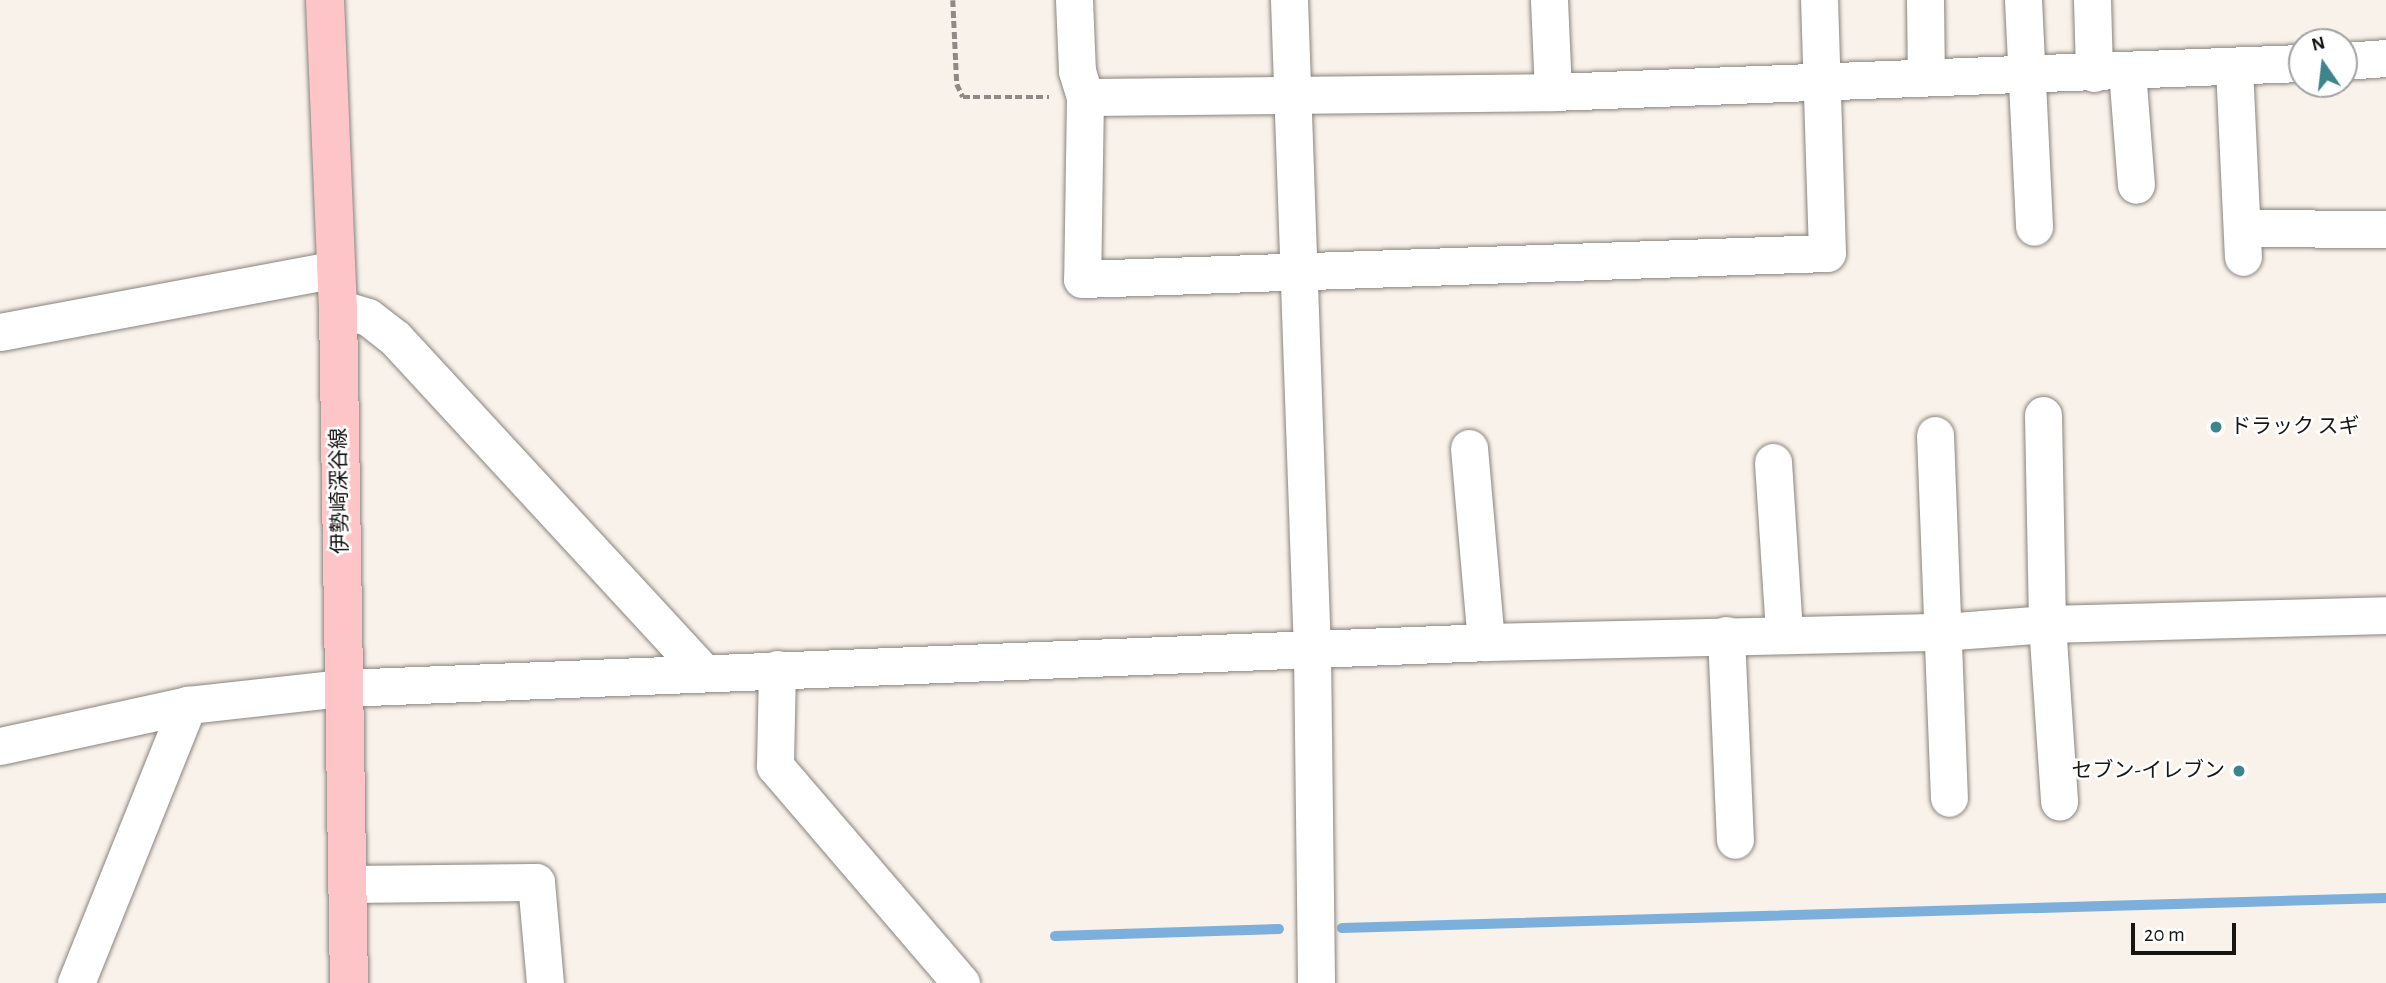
<!DOCTYPE html>
<html>
<head>
<meta charset="utf-8">
<style>
	body { margin:0 }
	#map { position:relative; width:2386px; height:983px; overflow:hidden; background:#f9f2eb; font-family:"Alegreya Sans","Noto Sans JP",sans-serif }
	div>[style] { position:absolute }
	.stream>* { height:10px; margin:-5px; padding:0 5px; transform-origin:5px; border-radius:5px; background:#7cafdc }
	.path>* { height:4.5px; margin-top:-2.25px; transform-origin:0; background:repeating-linear-gradient(90deg,#8f8a85 0 7px,transparent 0 10.5px) }
	.roads { filter:drop-shadow(0 0 2px #89837d) drop-shadow(0 0 2px #89837d) }
	.minor>* { height:37px; margin:-18.5px; padding:0 18.5px; transform-origin:18.5px; border-radius:18.5px; background:#fff }
	.major>* { height:38px; margin:-19px; padding:0 19px; transform-origin:19px; border-radius:19px; background:#fdc5c7 }
	.dots>* { width:19px; height:19px; translate:-50% -50%; box-sizing:border-box; border:4px solid #fff; border-radius:50% }
	span { translate:-50% -50%; white-space:nowrap; text-align:center; line-height:1.15; -webkit-text-stroke:5px #fff; paint-order:stroke }
	.poi-label { font-size:21px; color:#181613 }
	.left { translate:0 -50%; text-align:left }
	.right { translate:-100% -50%; text-align:right }
	.street-label { font-size:21px; color:#181613 }
	.north { position:absolute; left:2288px; top:28px; width:70px; height:70px; box-sizing:border-box; background:#fff; border:2px solid #a3a2a1; border-radius:50%; rotate:346deg; font-size:19px; font-weight:700; line-height:28px; text-align:center; color:#181613 }
	.north::after { content:''; display:block; margin:auto; width:24px; height:32px; background:#3d848d; clip-path:polygon(50% 0,100% 100%,50% 72%,0 100%) }
	.scale { position:absolute; left:2131px; top:923px; width:105px; height:32px; box-sizing:border-box; border:4px solid #181613; border-top:0; padding-left:9px; font-size:21px; line-height:24px; white-space:nowrap; color:#181613; -webkit-text-stroke:5px #fff; paint-order:stroke }
</style>
</head>
<body>
<div id="map">
	<div class="stream">
		<i style="left:1342px;top:928px;width:1044px;rotate:-1.65deg"></i>
		<i style="left:1055px;top:936px;width:224px;rotate:-1.8deg"></i>
	</div>
	<div class="path">
		<i style="left:953px;top:0;width:84px;rotate:87.3deg"></i>
		<i style="left:957px;top:84px;width:14px;rotate:65deg"></i>
		<i style="left:963px;top:97px;width:86px"></i>
	</div>
	<div class="roads">
		<div class="minor">
			<i style="left:1074px;top:0;width:71px;rotate:87.6deg"></i>
			<i style="left:1077px;top:71px;width:27px;rotate:73deg"></i>
			<i style="left:1085px;top:97px;width:182px;rotate:90.9deg"></i>
			<i style="left:1082px;top:279px;width:745px;rotate:-2deg"></i>
			<i style="left:1827px;top:253px;width:253px;rotate:-91.8deg"></i>
			<i style="left:1289px;top:0;width:651px;rotate:87.98deg"></i>
			<i style="left:1312px;top:651px;width:332px;rotate:89.3deg"></i>
			<i style="left:1549px;top:0;width:92px;rotate:87.5deg"></i>
			<i style="left:1925px;top:0;width:77px;rotate:89.3deg"></i>
			<i style="left:2023px;top:0;width:227px;rotate:87.2deg"></i>
			<i style="left:2092px;top:0;width:73px;rotate:88.4deg"></i>
			<i style="left:2344px;top:61px;width:42px;rotate:-4.1deg"></i>
			<i style="left:2234px;top:67px;width:190px;rotate:87.3deg"></i>
			<i style="left:2127px;top:71px;width:114px;rotate:85.5deg"></i>
			<i style="left:1085px;top:97px;width:468px;rotate:-0.6deg"></i>
			<i style="left:1553px;top:92px;width:750px;rotate:-2.22deg"></i>
			<i style="left:2242px;top:228px;width:144px;rotate:0.4deg"></i>
			<i style="left:338px;top:308px;width:31px;rotate:17deg"></i>
			<i style="left:368px;top:317px;width:34px;rotate:38deg"></i>
			<i style="left:395px;top:338px;width:454px;rotate:47.3deg"></i>
			<i style="left:0;top:332px;width:342px;rotate:-10.6deg"></i>
			<i style="left:2043px;top:415px;width:209px;rotate:88.9deg"></i>
			<i style="left:2047px;top:624px;width:178px;rotate:86.1deg"></i>
			<i style="left:1935px;top:435px;width:363px;rotate:87.8deg"></i>
			<i style="left:1469px;top:448px;width:195px;rotate:85deg"></i>
			<i style="left:1773px;top:462px;width:172px;rotate:86.3deg"></i>
			<i style="left:1726px;top:635px;width:205px;rotate:87.5deg"></i>
			<i style="left:777px;top:669px;width:97px;rotate:91.2deg"></i>
			<i style="left:775px;top:766px;width:286px;rotate:49.4deg"></i>
			<i style="left:0;top:746px;width:192px;rotate:-12.3deg"></i>
			<i style="left:188px;top:705px;width:156px;rotate:-6.3deg"></i>
			<i style="left:343px;top:688px;width:1144px;rotate:-2.3deg"></i>
			<i style="left:1486px;top:642px;width:457px;rotate:-1.3deg"></i>
			<i style="left:1943px;top:632px;width:104px;rotate:-4.4deg"></i>
			<i style="left:2047px;top:624px;width:339px;rotate:-1.5deg"></i>
			<i style="left:347px;top:884px;width:189px;rotate:-0.6deg"></i>
			<i style="left:536px;top:882px;width:101px;rotate:84.9deg"></i>
			<i style="left:76px;top:983px;width:300px;rotate:-68.1deg"></i>
		</div>
		<div class="major">
			<i style="left:325px;top:0;width:308px;rotate:87.6deg"></i>
			<i style="left:338px;top:308px;width:675px;rotate:89.07deg"></i>
		</div>
	</div>
	<div class="dots">
		<i style="left:2216px;top:427px;background:#3d848d"></i>
		<i style="left:2239px;top:771px;background:#3d848d"></i>
	</div>
	<div class="poi-label">
		<span class="left" style="left:2230px;top:427px">ドラック スギ</span>
		<span class="right" style="left:2225px;top:771px">セブン-イレブン</span>
	</div>
	<div class="street-label">
		<span style="left:340px;top:491px;rotate:-91deg">伊勢崎深谷線</span>
	</div>
	<div class="north">N</div>
	<div class="scale">20 m</div>
</div>
</body>
</html>
